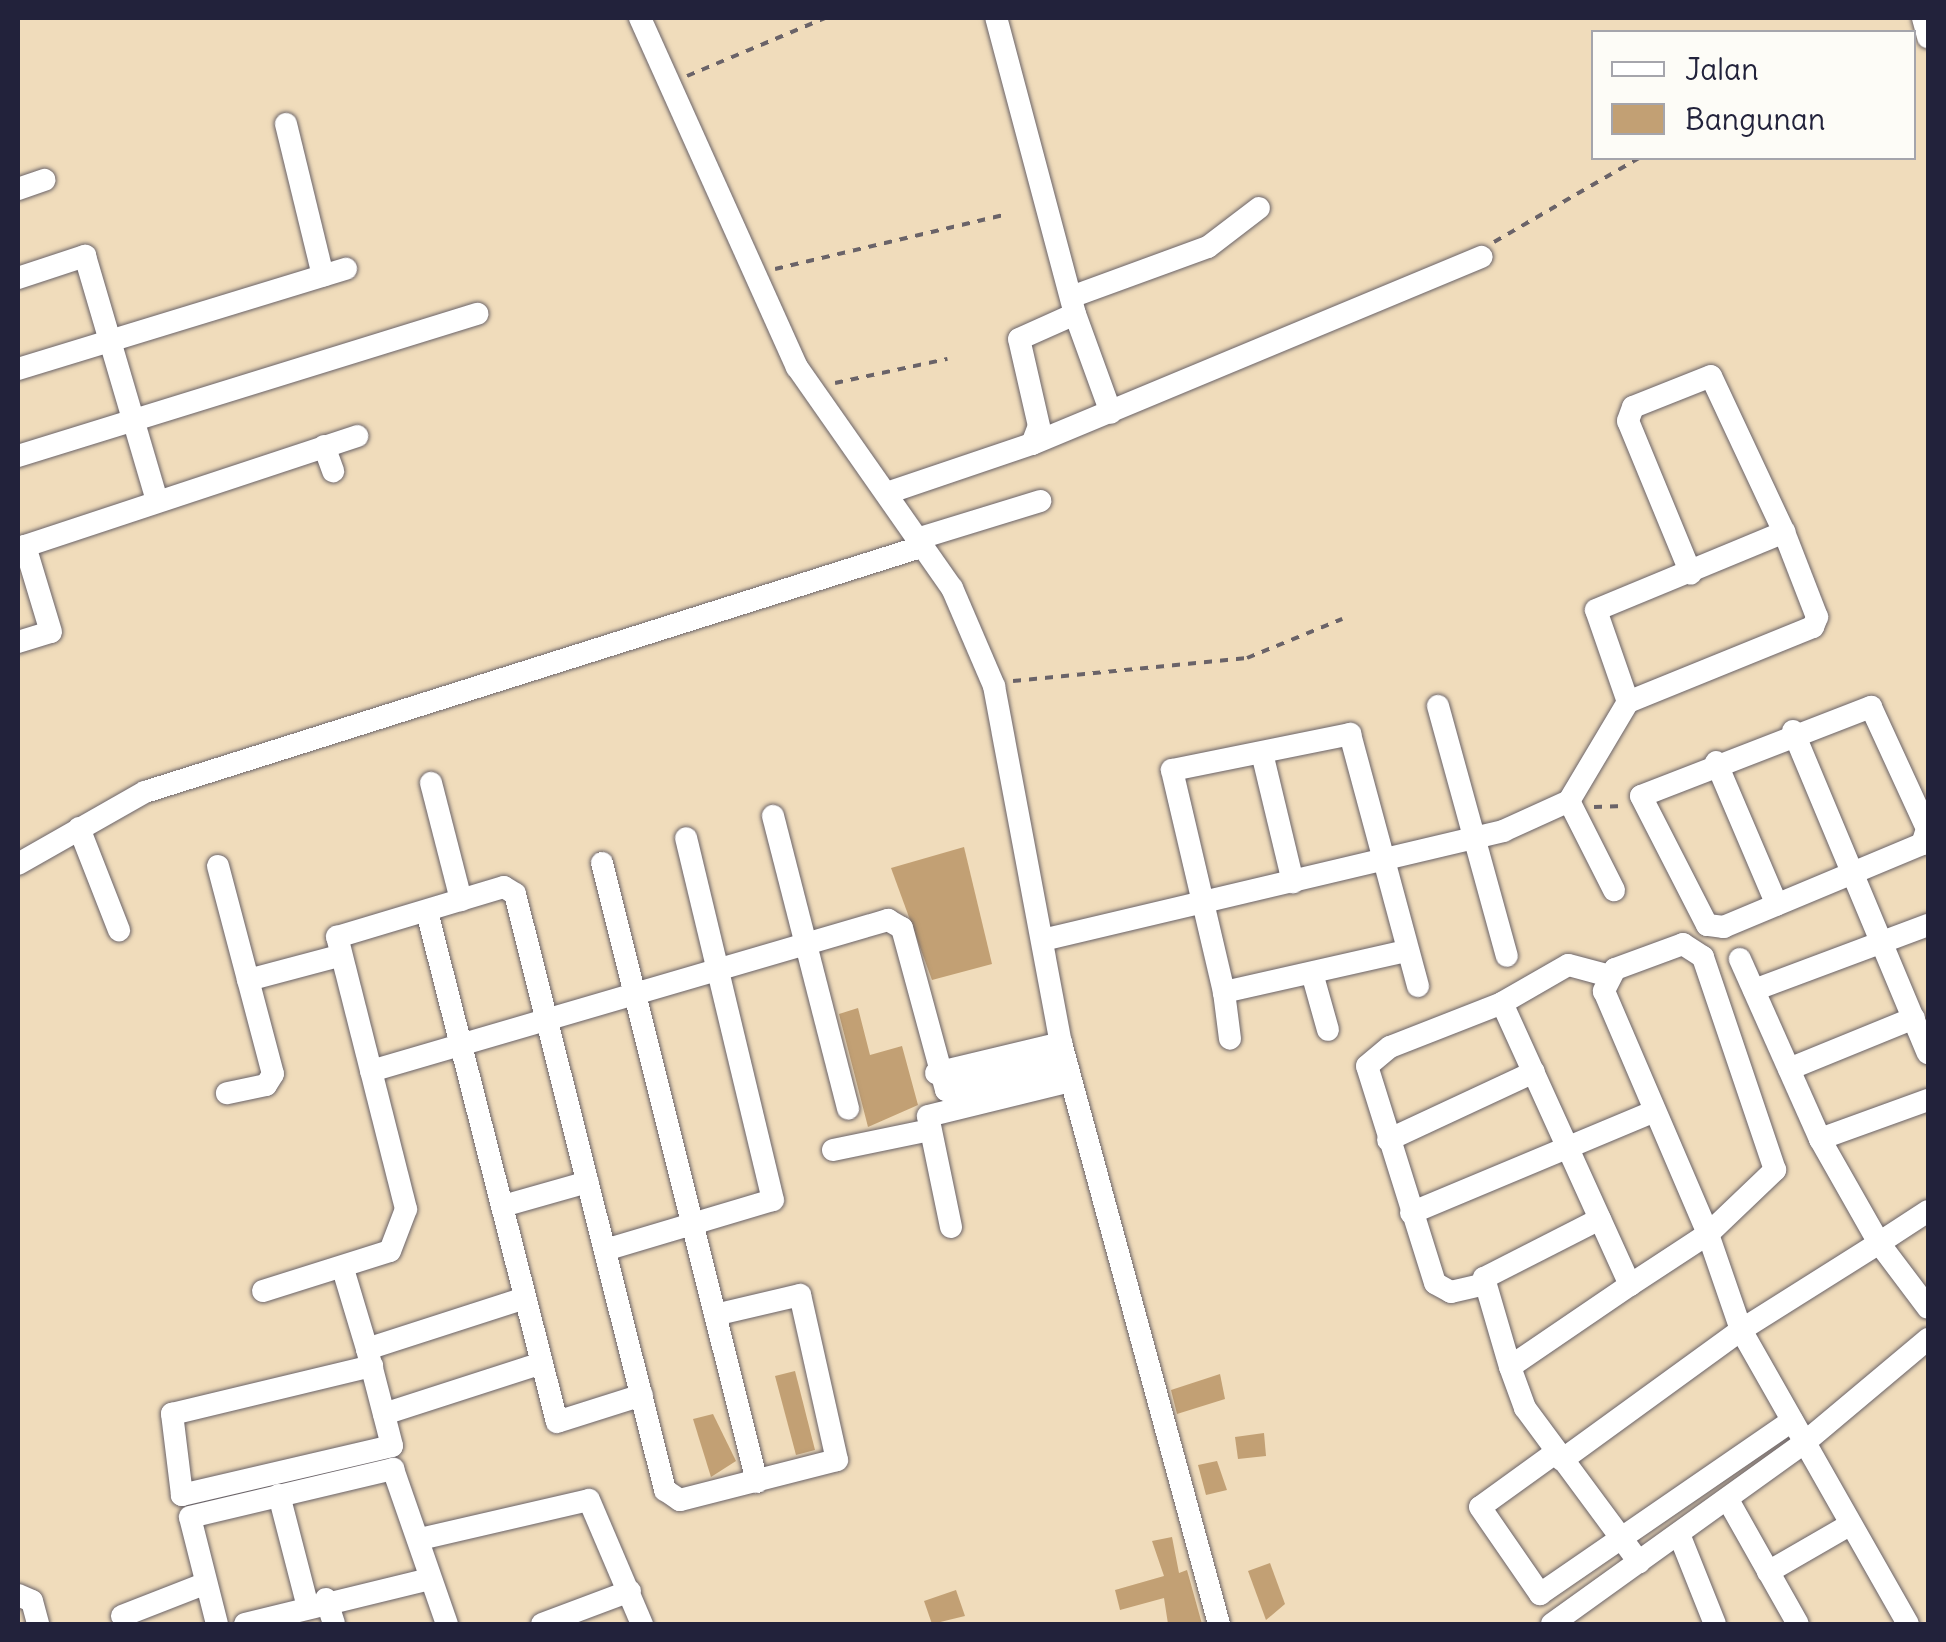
<!DOCTYPE html>
<html>
<head>
<meta charset="utf-8">
<style>
	body { margin:0 }
	#map { position:relative; width:1946px; height:1642px; overflow:hidden; background:#f0dcbb; font-family:Delius,sans-serif }
	div>[style] { position:absolute }
	.building>* { inset:0; background:#c2a074 }
	.path>* { height:4px; margin-top:-2px; transform-origin:0; background:repeating-linear-gradient(90deg,#6a6368 0 8px,transparent 0 16px) }
	.roads { filter:drop-shadow(0 0 2px #6a6368) drop-shadow(0 0 2px #6a6368) }
	.minor>* { height:22px; margin:-11px; padding:0 11px; transform-origin:11px; border-radius:11px; background:#fff }
	span { translate:-50% -50%; white-space:nowrap; text-align:center; line-height:1.15; -webkit-text-stroke:8px #fdfcf7; paint-order:stroke }
	.frame { position:absolute; inset:0; border:20px solid #22223b; pointer-events:none }
	.legend { position:absolute; left:1591px; top:30px; width:325px; height:130px; box-sizing:border-box; background:#fdfcf7; border:2px solid #a5a5ac; margin:0; padding:12px 18px; list-style:none; font-size:30px; color:#22223b }
	.legend li { display:flex; align-items:center; gap:20px; height:50px }
	.legend b { width:50px; border:2px solid #a5a5ac }
</style>
</head>
<body>
<div id="map">
	<div class="building">
		<i style="clip-path:polygon(964px 847px,992px 964px,932px 980px,891px 868px)"></i>
		<i style="clip-path:polygon(858px 1008px,870px 1055px,902px 1046px,918px 1105px,868px 1127px,839px 1014px)"></i>
		<i style="clip-path:polygon(795px 1371px,815px 1450px,796px 1455px,775px 1376px)"></i>
		<i style="clip-path:polygon(1220px 1374px,1225px 1399px,1177px 1414px,1171px 1390px)"></i>
		<i style="clip-path:polygon(713px 1414px,736px 1461px,711px 1477px,693px 1419px)"></i>
		<i style="clip-path:polygon(1264px 1433px,1266px 1456px,1238px 1459px,1235px 1437px)"></i>
		<i style="clip-path:polygon(1217px 1461px,1227px 1490px,1206px 1495px,1198px 1465px)"></i>
		<i style="clip-path:polygon(1172px 1537px,1179px 1573px,1187px 1570px,1202px 1624px,1168px 1624px,1164px 1598px,1120px 1610px,1115px 1590px,1164px 1576px,1152px 1541px)"></i>
		<i style="clip-path:polygon(1270px 1563px,1285px 1604px,1266px 1620px,1248px 1571px)"></i>
		<i style="clip-path:polygon(956px 1590px,965px 1616px,932px 1624px,924px 1601px)"></i>
	</div>
	<div class="path">
		<i style="left:687px;top:76px;width:150px;rotate:-22.8deg"></i>
		<i style="left:1494px;top:242px;width:168px;rotate:-30.1deg"></i>
		<i style="left:775px;top:269px;width:238px;rotate:-13.3deg"></i>
		<i style="left:835px;top:383px;width:115px;rotate:-12.1deg"></i>
		<i style="left:1013px;top:681px;width:235px;rotate:-5.6deg"></i>
		<i style="left:1247px;top:658px;width:103px;rotate:-22.3deg"></i>
		<i style="left:1594px;top:807px;width:30px;rotate:-2deg"></i>
	</div>
	<div class="roads">
		<div class="minor">
			<i style="left:640px;top:18px;width:383px;rotate:65.8deg"></i>
			<i style="left:797px;top:367px;width:270px;rotate:55deg"></i>
			<i style="left:952px;top:588px;width:107px;rotate:66.8deg"></i>
			<i style="left:994px;top:686px;width:363px;rotate:79.4deg"></i>
			<i style="left:1061px;top:1043px;width:602px;rotate:74.79deg"></i>
			<i style="left:1923px;top:18px;width:20px;rotate:75deg"></i>
			<i style="left:286px;top:124px;width:156px;rotate:76.3deg"></i>
			<i style="left:18px;top:189px;width:28px;rotate:-19deg"></i>
			<i style="left:18px;top:278px;width:71px;rotate:-18.2deg"></i>
			<i style="left:85px;top:256px;width:255px;rotate:73.6deg"></i>
			<i style="left:1071px;top:297px;width:146px;rotate:-20.1deg"></i>
			<i style="left:1208px;top:247px;width:64px;rotate:-37.4deg"></i>
			<i style="left:1075px;top:314px;width:105px;rotate:70deg"></i>
			<i style="left:18px;top:369px;width:343px;rotate:-17deg"></i>
			<i style="left:1032px;top:444px;width:487px;rotate:-22.6deg"></i>
			<i style="left:324px;top:446px;width:27px;rotate:70deg"></i>
			<i style="left:18px;top:456px;width:481px;rotate:-17.2deg"></i>
			<i style="left:887px;top:493px;width:153px;rotate:-18.7deg"></i>
			<i style="left:1032px;top:444px;width:19px;rotate:-69deg"></i>
			<i style="left:1039px;top:426px;width:89px;rotate:-102.9deg"></i>
			<i style="left:1019px;top:339px;width:61px;rotate:-24.1deg"></i>
			<i style="left:1075px;top:314px;width:306px;rotate:-104.9deg"></i>
			<i style="left:920px;top:538px;width:126px;rotate:-17.1deg"></i>
			<i style="left:18px;top:642px;width:34px;rotate:-17deg"></i>
			<i style="left:51px;top:632px;width:90px;rotate:-106.8deg"></i>
			<i style="left:25px;top:546px;width:350px;rotate:-18.3deg"></i>
			<i style="left:1628px;top:702px;width:97px;rotate:-109.2deg"></i>
			<i style="left:1596px;top:610px;width:204px;rotate:-22.5deg"></i>
			<i style="left:1438px;top:706px;width:259px;rotate:74.6deg"></i>
			<i style="left:1871px;top:707px;width:134px;rotate:65.3deg"></i>
			<i style="left:1927px;top:829px;width:16px;rotate:108deg"></i>
			<i style="left:1922px;top:844px;width:215px;rotate:157.3deg"></i>
			<i style="left:1724px;top:927px;width:17px;rotate:-173deg"></i>
			<i style="left:1707px;top:925px;width:145px;rotate:-117.1deg"></i>
			<i style="left:1641px;top:796px;width:247px;rotate:-21.2deg"></i>
			<i style="left:1793px;top:731px;width:349px;rotate:67.3deg"></i>
			<i style="left:1262px;top:753px;width:133px;rotate:76.5deg"></i>
			<i style="left:1716px;top:762px;width:155px;rotate:66.9deg"></i>
			<i style="left:431px;top:783px;width:121px;rotate:75.6deg"></i>
			<i style="left:1569px;top:801px;width:100px;rotate:63.2deg"></i>
			<i style="left:773px;top:816px;width:302px;rotate:75.6deg"></i>
			<i style="left:79px;top:828px;width:110px;rotate:68.6deg"></i>
			<i style="left:602px;top:863px;width:638px;rotate:75.94deg"></i>
			<i style="left:18px;top:864px;width:146px;rotate:-29.6deg"></i>
			<i style="left:145px;top:792px;width:817px;rotate:-17.53deg"></i>
			<i style="left:218px;top:866px;width:215px;rotate:75.2deg"></i>
			<i style="left:273px;top:1074px;width:13px;rotate:122deg"></i>
			<i style="left:266px;top:1085px;width:40px;rotate:168deg"></i>
			<i style="left:427px;top:912px;width:526px;rotate:75.7deg"></i>
			<i style="left:557px;top:1422px;width:89px;rotate:-17.6deg"></i>
			<i style="left:1047px;top:939px;width:469px;rotate:-13.3deg"></i>
			<i style="left:1503px;top:831px;width:72px;rotate:-24.4deg"></i>
			<i style="left:1569px;top:801px;width:115px;rotate:-59.2deg"></i>
			<i style="left:1628px;top:702px;width:200px;rotate:-22.1deg"></i>
			<i style="left:1813px;top:627px;width:11px;rotate:-68deg"></i>
			<i style="left:1817px;top:617px;width:91px;rotate:-111.2deg"></i>
			<i style="left:1784px;top:532px;width:172px;rotate:-115.1deg"></i>
			<i style="left:1711px;top:376px;width:84px;rotate:158.3deg"></i>
			<i style="left:1633px;top:407px;width:15px;rotate:110deg"></i>
			<i style="left:1628px;top:421px;width:165px;rotate:67.6deg"></i>
			<i style="left:1406px;top:951px;width:187px;rotate:167.3deg"></i>
			<i style="left:1224px;top:992px;width:228px;rotate:-103.2deg"></i>
			<i style="left:1172px;top:770px;width:182px;rotate:-11.4deg"></i>
			<i style="left:1350px;top:734px;width:261px;rotate:74.9deg"></i>
			<i style="left:1312px;top:973px;width:59px;rotate:74.3deg"></i>
			<i style="left:1606px;top:975px;width:39px;rotate:-165deg"></i>
			<i style="left:1568px;top:965px;width:76px;rotate:150.1deg"></i>
			<i style="left:1502px;top:1003px;width:310px;rotate:65.6deg"></i>
			<i style="left:1630px;top:1285px;width:145px;rotate:145.7deg"></i>
			<i style="left:1510px;top:1367px;width:44px;rotate:69.9deg"></i>
			<i style="left:1525px;top:1408px;width:192px;rotate:53.5deg"></i>
			<i style="left:248px;top:980px;width:93px;rotate:-14.9deg"></i>
			<i style="left:1754px;top:990px;width:186px;rotate:-20.5deg"></i>
			<i style="left:1224px;top:992px;width:47px;rotate:82.7deg"></i>
			<i style="left:1789px;top:1069px;width:135px;rotate:-22.2deg"></i>
			<i style="left:371px;top:1071px;width:539px;rotate:-16.28deg"></i>
			<i style="left:888px;top:920px;width:16px;rotate:30deg"></i>
			<i style="left:902px;top:928px;width:168px;rotate:74.8deg"></i>
			<i style="left:946px;top:1090px;width:122px;rotate:-13.7deg"></i>
			<i style="left:936px;top:1073px;width:129px;rotate:-13.5deg"></i>
			<i style="left:1820px;top:1139px;width:115px;rotate:-19.9deg"></i>
			<i style="left:1388px;top:1140px;width:161px;rotate:-25deg"></i>
			<i style="left:833px;top:1150px;width:99px;rotate:-11.7deg"></i>
			<i style="left:503px;top:1206px;width:88px;rotate:-15.8deg"></i>
			<i style="left:1928px;top:1211px;width:59px;rotate:146.9deg"></i>
			<i style="left:1879px;top:1243px;width:81px;rotate:53deg"></i>
			<i style="left:1411px;top:1213px;width:264px;rotate:-22.7deg"></i>
			<i style="left:951px;top:1227px;width:113px;rotate:-101.7deg"></i>
			<i style="left:928px;top:1116px;width:146px;rotate:-13.8deg"></i>
			<i style="left:605px;top:1250px;width:175px;rotate:-16.6deg"></i>
			<i style="left:773px;top:1200px;width:372px;rotate:-103.5deg"></i>
			<i style="left:343px;top:1269px;width:84px;rotate:73.3deg"></i>
			<i style="left:367px;top:1349px;width:100px;rotate:75.5deg"></i>
			<i style="left:392px;top:1446px;width:216px;rotate:166.9deg"></i>
			<i style="left:182px;top:1495px;width:82px;rotate:-97deg"></i>
			<i style="left:172px;top:1414px;width:206px;rotate:-13.5deg"></i>
			<i style="left:1481px;top:1285px;width:31px;rotate:167deg"></i>
			<i style="left:1451px;top:1292px;width:18px;rotate:-151deg"></i>
			<i style="left:1435px;top:1283px;width:227px;rotate:-107.4deg"></i>
			<i style="left:1367px;top:1066px;width:30px;rotate:-40deg"></i>
			<i style="left:1390px;top:1047px;width:120px;rotate:-21.4deg"></i>
			<i style="left:1630px;top:1285px;width:93px;rotate:-33.2deg"></i>
			<i style="left:1708px;top:1234px;width:93px;rotate:-43.7deg"></i>
			<i style="left:1775px;top:1170px;width:225px;rotate:-108.7deg"></i>
			<i style="left:1703px;top:957px;width:24px;rotate:-147deg"></i>
			<i style="left:1683px;top:944px;width:72px;rotate:159.8deg"></i>
			<i style="left:1615px;top:969px;width:25px;rotate:117deg"></i>
			<i style="left:1604px;top:991px;width:264px;rotate:66.8deg"></i>
			<i style="left:1708px;top:1234px;width:102px;rotate:71deg"></i>
			<i style="left:1741px;top:1330px;width:163px;rotate:-32.2deg"></i>
			<i style="left:1879px;top:1243px;width:120px;rotate:-119.6deg"></i>
			<i style="left:1820px;top:1139px;width:197px;rotate:-114deg"></i>
			<i style="left:263px;top:1291px;width:133px;rotate:-17.5deg"></i>
			<i style="left:390px;top:1251px;width:45px;rotate:-69.1deg"></i>
			<i style="left:406px;top:1209px;width:281px;rotate:-104.2deg"></i>
			<i style="left:337px;top:937px;width:174px;rotate:-16.7deg"></i>
			<i style="left:504px;top:887px;width:13px;rotate:32deg"></i>
			<i style="left:515px;top:894px;width:615px;rotate:75.87deg"></i>
			<i style="left:665px;top:1490px;width:18px;rotate:34deg"></i>
			<i style="left:680px;top:1500px;width:162px;rotate:-14.3deg"></i>
			<i style="left:837px;top:1460px;width:169px;rotate:-102.6deg"></i>
			<i style="left:800px;top:1295px;width:87px;rotate:166.8deg"></i>
			<i style="left:367px;top:1349px;width:166px;rotate:-17.9deg"></i>
			<i style="left:1510px;top:1367px;width:93px;rotate:-106.3deg"></i>
			<i style="left:1484px;top:1278px;width:130px;rotate:-27deg"></i>
			<i style="left:384px;top:1414px;width:166px;rotate:-17.9deg"></i>
			<i style="left:1555px;top:1453px;width:92px;rotate:144.2deg"></i>
			<i style="left:1480px;top:1507px;width:106px;rotate:55.4deg"></i>
			<i style="left:1540px;top:1594px;width:306px;rotate:-34.5deg"></i>
			<i style="left:1562px;top:1460px;width:221px;rotate:-36deg"></i>
			<i style="left:1741px;top:1330px;width:338px;rotate:60.4deg"></i>
			<i style="left:279px;top:1495px;width:112px;rotate:75.5deg"></i>
			<i style="left:1728px;top:1500px;width:142px;rotate:60.6deg"></i>
			<i style="left:1679px;top:1534px;width:97px;rotate:68.2deg"></i>
			<i style="left:420px;top:1539px;width:173px;rotate:-13deg"></i>
			<i style="left:589px;top:1500px;width:135px;rotate:66.9deg"></i>
			<i style="left:1768px;top:1572px;width:90px;rotate:-30deg"></i>
			<i style="left:18px;top:1595px;width:15px;rotate:23deg"></i>
			<i style="left:32px;top:1601px;width:24px;rotate:75deg"></i>
			<i style="left:326px;top:1599px;width:26px;rotate:72deg"></i>
			<i style="left:122px;top:1616px;width:88px;rotate:-21.3deg"></i>
			<i style="left:217px;top:1624px;width:110px;rotate:-104.2deg"></i>
			<i style="left:190px;top:1517px;width:209px;rotate:-13.3deg"></i>
			<i style="left:393px;top:1469px;width:164px;rotate:70.8deg"></i>
			<i style="left:245px;top:1624px;width:189px;rotate:-13.7deg"></i>
			<i style="left:542px;top:1624px;width:94px;rotate:-20.6deg"></i>
			<i style="left:1552px;top:1624px;width:310px;rotate:-35.7deg"></i>
			<i style="left:1804px;top:1443px;width:162px;rotate:-40deg"></i>
		</div>
	</div>
	<div class="frame"></div>
	<ul class="legend">
	<li><b style="height:12px;background:#fff"></b>Jalan</li>
	<li><b style="height:28px;background:#c2a074"></b>Bangunan</li>
	</ul>
</div>
</body>
</html>
